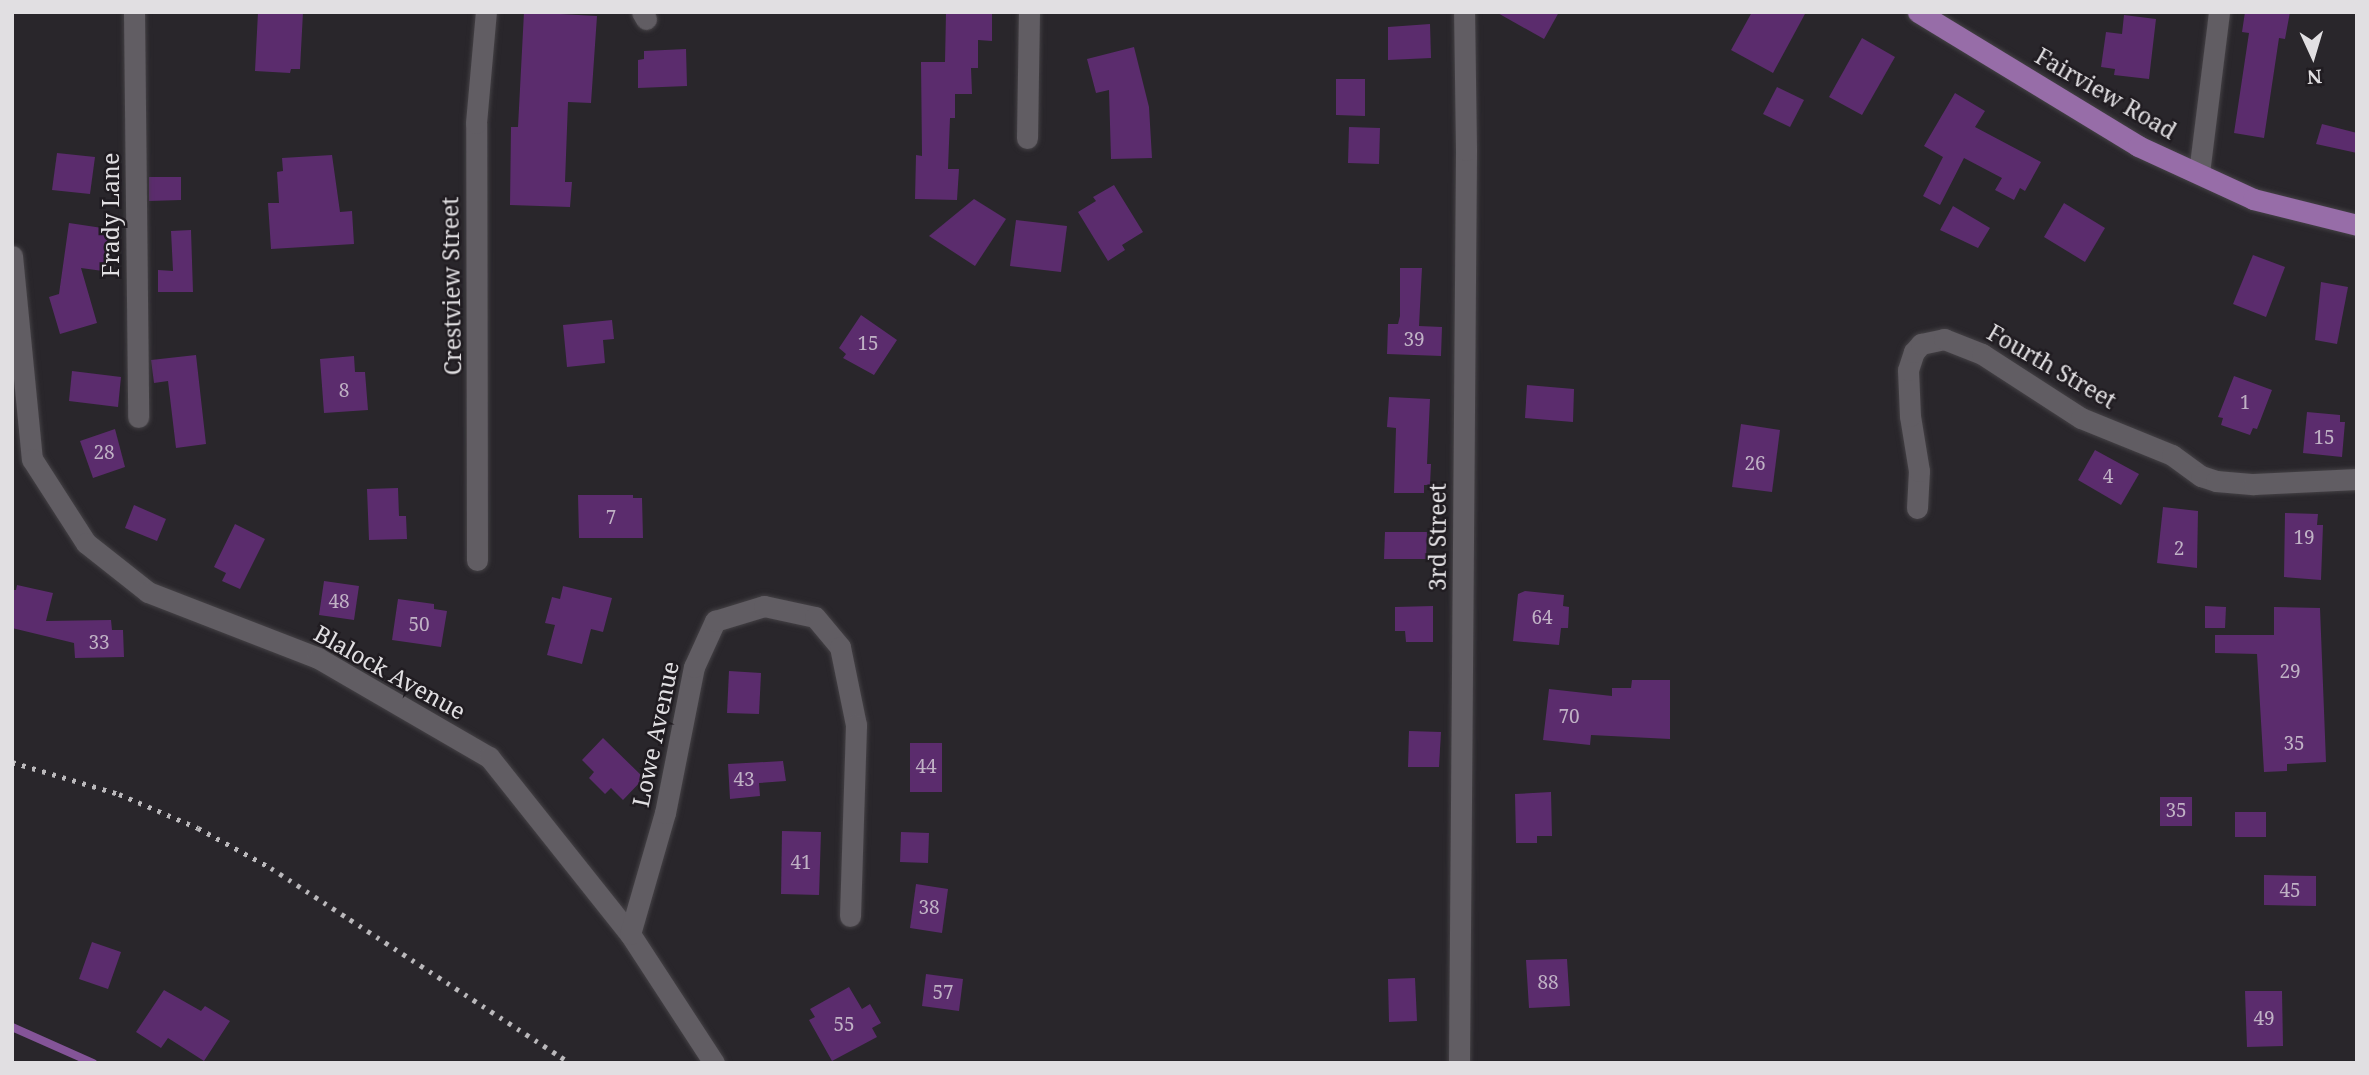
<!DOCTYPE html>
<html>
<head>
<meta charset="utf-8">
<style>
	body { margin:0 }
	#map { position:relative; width:2369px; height:1075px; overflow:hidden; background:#29262b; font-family:"Noto Serif",serif }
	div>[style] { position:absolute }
	.stream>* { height:8px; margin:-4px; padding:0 4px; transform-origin:4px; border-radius:4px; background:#845498 }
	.building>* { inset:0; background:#5b2c6d }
	.roads { filter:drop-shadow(0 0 2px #444145) drop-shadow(0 0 2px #444145) }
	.minor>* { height:21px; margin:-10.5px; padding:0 10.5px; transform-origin:10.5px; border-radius:10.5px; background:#615d63 }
	.major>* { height:21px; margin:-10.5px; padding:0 10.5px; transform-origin:10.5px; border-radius:10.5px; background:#976da8 }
	.rail>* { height:5px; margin-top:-2.5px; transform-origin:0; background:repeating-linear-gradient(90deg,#bbb9bc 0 3.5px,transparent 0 10.5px) }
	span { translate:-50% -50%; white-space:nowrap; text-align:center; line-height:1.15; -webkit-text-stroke:5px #201c21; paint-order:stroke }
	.number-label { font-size:19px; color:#c0b2c5 }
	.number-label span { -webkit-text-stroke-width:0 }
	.street-label { font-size:23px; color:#e1dfe2 }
	.frame { position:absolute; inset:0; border:14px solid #e1dfe2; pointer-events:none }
	.north { position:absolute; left:2278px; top:21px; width:70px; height:70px; -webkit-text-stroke:5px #201c21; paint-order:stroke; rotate:176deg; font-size:19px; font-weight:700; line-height:28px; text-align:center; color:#e1dfe2 }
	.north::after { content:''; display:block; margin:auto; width:24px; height:32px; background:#e1dfe2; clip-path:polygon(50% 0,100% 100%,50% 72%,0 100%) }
</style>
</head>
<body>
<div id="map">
	<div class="stream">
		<i style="left:12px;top:1027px;width:89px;rotate:24deg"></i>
	</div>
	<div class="building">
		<i style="clip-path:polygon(258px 12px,303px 12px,300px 69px,291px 69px,290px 73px,255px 71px)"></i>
		<i style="clip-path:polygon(524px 12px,597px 16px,591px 103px,568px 102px,565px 182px,572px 182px,570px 207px,510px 205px,511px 127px,518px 127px)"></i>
		<i style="clip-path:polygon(946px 12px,992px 13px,992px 41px,978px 40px,978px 68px,971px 68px,972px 94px,955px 94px,955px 118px,950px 118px,948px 169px,959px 169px,957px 200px,915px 199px,916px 155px,922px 156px,921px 62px,945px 62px)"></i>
		<i style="clip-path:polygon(1496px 12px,1559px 12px,1544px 39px)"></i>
		<i style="clip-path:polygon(1752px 12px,1806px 12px,1773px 73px,1731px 50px)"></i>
		<i style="clip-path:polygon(2245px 12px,2290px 12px,2285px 39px,2279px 38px,2264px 138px,2234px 133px,2249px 33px,2242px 32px)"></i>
		<i style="clip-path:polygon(2124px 15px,2156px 19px,2149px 79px,2114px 75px,2115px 69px,2101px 67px,2106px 32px,2122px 34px)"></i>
		<i style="clip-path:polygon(1430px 24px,1431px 58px,1388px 60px,1388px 27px)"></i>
		<i style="clip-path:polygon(1862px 38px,1895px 57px,1862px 115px,1829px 97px)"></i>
		<i style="clip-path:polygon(1134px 47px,1149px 107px,1152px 158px,1111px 159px,1109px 90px,1096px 93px,1087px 59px)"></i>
		<i style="clip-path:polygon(686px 49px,687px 86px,638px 88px,638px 60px,644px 59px,644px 51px)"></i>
		<i style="clip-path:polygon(1336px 79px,1365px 79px,1365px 116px,1336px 115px)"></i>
		<i style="clip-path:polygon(1777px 87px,1804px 100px,1790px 127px,1763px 114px)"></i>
		<i style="clip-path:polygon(1955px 93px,1985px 111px,1975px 127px,2041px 162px,2025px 191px,2020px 188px,2014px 200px,1995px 190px,2002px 178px,1964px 158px,1940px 205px,1923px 196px,1943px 157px,1924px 146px)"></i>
		<i style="clip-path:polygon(2322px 124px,2357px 133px,2357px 153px,2316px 144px)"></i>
		<i style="clip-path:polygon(1349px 127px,1380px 128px,1379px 164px,1348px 163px)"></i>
		<i style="clip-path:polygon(57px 153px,95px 157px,90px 194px,52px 190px)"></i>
		<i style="clip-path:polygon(332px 155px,340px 212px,352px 211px,354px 244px,271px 249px,268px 203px,279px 203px,277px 172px,283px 171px,282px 158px)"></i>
		<i style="clip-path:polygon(149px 177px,181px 177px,181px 200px,149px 201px)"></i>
		<i style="clip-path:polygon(1114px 185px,1143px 232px,1122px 245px,1125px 250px,1108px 261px,1078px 212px,1096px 201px,1093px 197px)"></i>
		<i style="clip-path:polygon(974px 199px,1006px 219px,975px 266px,929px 236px)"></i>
		<i style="clip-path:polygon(2064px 203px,2105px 228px,2085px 262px,2044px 237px)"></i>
		<i style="clip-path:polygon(1953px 206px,1990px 228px,1978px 248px,1940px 230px)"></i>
		<i style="clip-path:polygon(1016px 220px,1067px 226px,1061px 272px,1010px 266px)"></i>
		<i style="clip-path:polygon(69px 223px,109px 229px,103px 271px,81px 268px,97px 323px,60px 334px,49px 297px,59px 294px)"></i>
		<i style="clip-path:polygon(191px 230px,193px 292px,158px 292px,158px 270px,173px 271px,171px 231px)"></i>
		<i style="clip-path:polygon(2253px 255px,2285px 267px,2266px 317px,2233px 304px)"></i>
		<i style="clip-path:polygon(1400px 268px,1422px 268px,1419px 326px,1442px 327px,1441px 356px,1387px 354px,1388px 324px,1398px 324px,1400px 316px)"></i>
		<i style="clip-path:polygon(2321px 282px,2348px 287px,2337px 344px,2315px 340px)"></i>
		<i style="clip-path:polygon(861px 315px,897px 340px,874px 375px,843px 358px,846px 354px,839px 348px)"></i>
		<i style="clip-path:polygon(612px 320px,614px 339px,603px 340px,605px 363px,567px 367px,563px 325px)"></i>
		<i style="clip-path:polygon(196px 355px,206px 444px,176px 448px,168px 381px,154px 383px,151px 360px)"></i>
		<i style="clip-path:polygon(354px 356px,355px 372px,365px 372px,368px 410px,324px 413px,320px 359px)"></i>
		<i style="clip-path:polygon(72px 371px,121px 377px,118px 407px,69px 401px)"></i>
		<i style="clip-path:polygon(2234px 376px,2272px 390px,2257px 429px,2253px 428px,2250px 435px,2221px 425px,2223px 418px,2218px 417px)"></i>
		<i style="clip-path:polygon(1527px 385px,1574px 389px,1573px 422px,1525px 418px)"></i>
		<i style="clip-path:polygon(1389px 397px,1430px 399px,1427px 464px,1431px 464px,1430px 485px,1424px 485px,1424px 493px,1394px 493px,1396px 428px,1387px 427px)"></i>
		<i style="clip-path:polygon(2307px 412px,2340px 415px,2340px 422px,2345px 422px,2342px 457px,2303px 453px)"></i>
		<i style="clip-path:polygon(1741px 424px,1780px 430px,1772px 492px,1732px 487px)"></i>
		<i style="clip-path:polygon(115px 429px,125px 467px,93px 478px,80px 441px)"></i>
		<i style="clip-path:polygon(2095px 450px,2139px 474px,2121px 505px,2078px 480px)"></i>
		<i style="clip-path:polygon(398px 488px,399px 516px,406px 516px,407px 539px,369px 540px,367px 489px)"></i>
		<i style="clip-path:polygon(578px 495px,633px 495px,633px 498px,642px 498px,643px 538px,579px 538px)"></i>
		<i style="clip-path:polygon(134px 505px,166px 519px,157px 541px,125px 528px)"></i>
		<i style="clip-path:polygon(2163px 507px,2198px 511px,2197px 568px,2157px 563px)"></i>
		<i style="clip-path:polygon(2285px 513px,2318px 514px,2317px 525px,2323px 525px,2321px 580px,2284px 577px)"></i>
		<i style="clip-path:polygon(235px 524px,265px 539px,240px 589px,222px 581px,226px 573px,214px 567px)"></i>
		<i style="clip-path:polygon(1385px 532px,1427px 532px,1426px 559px,1384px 559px)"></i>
		<i style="clip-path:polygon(324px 581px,359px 586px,354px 620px,319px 615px)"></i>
		<i style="clip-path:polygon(17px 585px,53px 593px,46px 621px,111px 620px,112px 630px,123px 630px,124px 657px,75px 658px,74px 643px,12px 628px,12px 590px,16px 590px)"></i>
		<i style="clip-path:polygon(563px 586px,612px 598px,603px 632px,591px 629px,582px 664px,547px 655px,555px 625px,545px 623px,552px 597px,560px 599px)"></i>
		<i style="clip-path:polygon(1525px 591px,1564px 595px,1563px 606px,1569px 607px,1568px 628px,1561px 628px,1559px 645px,1513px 641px,1518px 594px)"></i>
		<i style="clip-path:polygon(398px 599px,434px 604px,434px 609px,447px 611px,441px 647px,392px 640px)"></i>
		<i style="clip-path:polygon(1433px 606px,1433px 642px,1406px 642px,1405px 631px,1395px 631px,1395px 607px)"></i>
		<i style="clip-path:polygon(2205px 606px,2226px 607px,2225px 628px,2205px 628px)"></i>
		<i style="clip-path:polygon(2274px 607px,2320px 608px,2326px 762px,2287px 764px,2287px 771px,2264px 772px,2257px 654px,2215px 653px,2215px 635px,2274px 635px)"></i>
		<i style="clip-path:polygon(729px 671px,761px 673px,759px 714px,727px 713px)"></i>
		<i style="clip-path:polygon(1632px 680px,1670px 680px,1670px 739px,1591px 735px,1590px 745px,1543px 740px,1549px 689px,1612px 696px,1612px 688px,1631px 688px)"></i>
		<i style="clip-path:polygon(1409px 731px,1441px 732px,1439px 767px,1408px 767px)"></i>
		<i style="clip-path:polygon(603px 738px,644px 778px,623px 800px,611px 788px,605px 794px,589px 778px,594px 772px,582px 760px)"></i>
		<i style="clip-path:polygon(910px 743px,942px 743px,942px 792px,910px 792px)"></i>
		<i style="clip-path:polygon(783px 761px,786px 781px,759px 783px,760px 796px,730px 799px,728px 764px)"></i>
		<i style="clip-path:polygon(1551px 792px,1552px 836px,1537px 836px,1537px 843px,1516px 843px,1515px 794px)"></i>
		<i style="clip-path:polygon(2160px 797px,2192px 797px,2192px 826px,2160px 826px)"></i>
		<i style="clip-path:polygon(2235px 812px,2266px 812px,2266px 837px,2235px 837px)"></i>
		<i style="clip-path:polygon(782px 831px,821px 832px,819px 895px,781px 894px)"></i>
		<i style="clip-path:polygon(901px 832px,929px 833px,928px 863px,900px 862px)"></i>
		<i style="clip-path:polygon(2264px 875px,2316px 876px,2316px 906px,2264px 905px)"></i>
		<i style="clip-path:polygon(916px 884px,948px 889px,942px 933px,910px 928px)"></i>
		<i style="clip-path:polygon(92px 942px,121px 952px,108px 989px,79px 979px)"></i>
		<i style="clip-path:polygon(1567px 959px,1570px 1006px,1529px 1008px,1526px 960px)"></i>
		<i style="clip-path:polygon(926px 974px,963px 979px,959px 1011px,922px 1006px)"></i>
		<i style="clip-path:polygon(1415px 978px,1417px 1021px,1389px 1022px,1388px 979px)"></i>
		<i style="clip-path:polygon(849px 987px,862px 1009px,870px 1004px,881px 1023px,872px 1028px,877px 1037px,832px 1061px,809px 1020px,815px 1017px,810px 1009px)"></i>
		<i style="clip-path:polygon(164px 990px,201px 1011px,205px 1006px,230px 1021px,204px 1061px,168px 1038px,161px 1048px,136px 1032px)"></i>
		<i style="clip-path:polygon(2245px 991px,2282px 991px,2283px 1046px,2247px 1047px)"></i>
	</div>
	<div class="roads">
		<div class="minor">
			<i style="left:134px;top:12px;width:405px;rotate:89.4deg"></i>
			<i style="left:642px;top:12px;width:8px;rotate:60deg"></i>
			<i style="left:1027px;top:138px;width:126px;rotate:-89.1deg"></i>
			<i style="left:2199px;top:173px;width:162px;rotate:-82.9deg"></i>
			<i style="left:12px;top:256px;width:204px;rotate:84.4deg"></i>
			<i style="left:32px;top:459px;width:100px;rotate:57.3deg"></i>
			<i style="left:86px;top:543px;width:79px;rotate:38.3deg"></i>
			<i style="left:148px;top:592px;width:182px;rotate:21.2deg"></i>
			<i style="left:318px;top:658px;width:198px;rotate:30.1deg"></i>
			<i style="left:489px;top:757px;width:226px;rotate:51.5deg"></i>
			<i style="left:630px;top:934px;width:154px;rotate:56.9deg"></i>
			<i style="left:1917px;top:508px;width:37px;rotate:-87deg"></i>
			<i style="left:1919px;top:471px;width:56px;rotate:-99.3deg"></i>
			<i style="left:1910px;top:416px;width:46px;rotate:-92.5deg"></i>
			<i style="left:1908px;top:370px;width:19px;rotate:-72deg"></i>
			<i style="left:1914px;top:352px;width:11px;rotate:-49deg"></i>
			<i style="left:1921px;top:344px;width:24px;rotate:-12deg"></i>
			<i style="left:1944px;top:339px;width:41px;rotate:21.5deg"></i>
			<i style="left:1982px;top:354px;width:118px;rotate:32.9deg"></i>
			<i style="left:2081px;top:418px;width:98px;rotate:22.1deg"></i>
			<i style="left:2172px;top:455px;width:36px;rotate:36deg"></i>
			<i style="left:2201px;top:476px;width:16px;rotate:18deg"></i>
			<i style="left:2216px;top:481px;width:38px;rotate:5deg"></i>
			<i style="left:2254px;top:484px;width:103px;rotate:-2.8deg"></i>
			<i style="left:477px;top:560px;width:437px;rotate:-90.1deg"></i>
			<i style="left:476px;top:123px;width:111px;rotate:-84.9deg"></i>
			<i style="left:630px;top:934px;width:126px;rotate:-73.9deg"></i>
			<i style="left:665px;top:813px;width:149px;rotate:-78.8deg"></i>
			<i style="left:694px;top:667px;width:51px;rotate:-65.5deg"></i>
			<i style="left:715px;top:621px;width:51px;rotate:-17deg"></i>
			<i style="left:764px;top:606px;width:52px;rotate:12.2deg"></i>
			<i style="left:815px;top:617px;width:39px;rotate:50deg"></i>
			<i style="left:840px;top:647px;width:80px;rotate:78.4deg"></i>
			<i style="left:856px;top:725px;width:191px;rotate:91.8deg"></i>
			<i style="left:1459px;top:1063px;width:913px;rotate:-89.56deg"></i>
			<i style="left:1466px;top:150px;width:138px;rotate:-90.8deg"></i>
		</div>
		<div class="major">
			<i style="left:1918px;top:12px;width:258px;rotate:31.3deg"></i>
			<i style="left:2138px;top:146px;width:127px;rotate:24.7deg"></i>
			<i style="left:2253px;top:199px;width:107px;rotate:14deg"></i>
		</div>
	</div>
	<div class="rail">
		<i style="left:12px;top:762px;width:112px;rotate:16.7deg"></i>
		<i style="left:119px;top:794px;width:86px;rotate:23.3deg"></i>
		<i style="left:198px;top:828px;width:83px;rotate:28.7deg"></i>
		<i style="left:271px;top:868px;width:357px;rotate:33.1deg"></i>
	</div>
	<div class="number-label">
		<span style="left:1414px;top:340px">39</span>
		<span style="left:868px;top:344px">15</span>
		<span style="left:344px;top:391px">8</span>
		<span style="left:2245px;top:403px">1</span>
		<span style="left:2324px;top:438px">15</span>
		<span style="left:104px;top:453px">28</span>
		<span style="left:1755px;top:464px">26</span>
		<span style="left:2108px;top:477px">4</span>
		<span style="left:611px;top:518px">7</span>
		<span style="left:2304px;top:538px">19</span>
		<span style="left:2179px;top:549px">2</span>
		<span style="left:339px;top:602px">48</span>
		<span style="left:1542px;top:618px">64</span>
		<span style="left:419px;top:625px">50</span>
		<span style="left:99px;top:643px">33</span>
		<span style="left:2290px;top:672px">29</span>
		<span style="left:1569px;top:717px">70</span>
		<span style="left:2294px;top:744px">35</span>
		<span style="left:926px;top:767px">44</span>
		<span style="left:744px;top:780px">43</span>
		<span style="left:2176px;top:811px">35</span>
		<span style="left:801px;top:863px">41</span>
		<span style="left:2290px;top:891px">45</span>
		<span style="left:929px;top:908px">38</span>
		<span style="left:1548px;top:983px">88</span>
		<span style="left:943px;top:993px">57</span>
		<span style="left:2264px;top:1019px">49</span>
		<span style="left:844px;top:1025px">55</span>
	</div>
	<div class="street-label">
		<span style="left:2106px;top:93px;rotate:30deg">Fairview Road</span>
		<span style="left:110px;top:215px;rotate:-90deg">Frady Lane</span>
		<span style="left:451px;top:286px;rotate:-91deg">Crestview Street</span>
		<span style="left:2052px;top:366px;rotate:30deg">Fourth Street</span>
		<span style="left:1437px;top:537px;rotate:-90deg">3rd Street</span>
		<span style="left:390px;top:672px;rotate:29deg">Blalock Avenue</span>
		<span style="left:655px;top:734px;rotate:-78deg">Lowe Avenue</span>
	</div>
	<div class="frame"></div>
	<div class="north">N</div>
</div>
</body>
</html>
